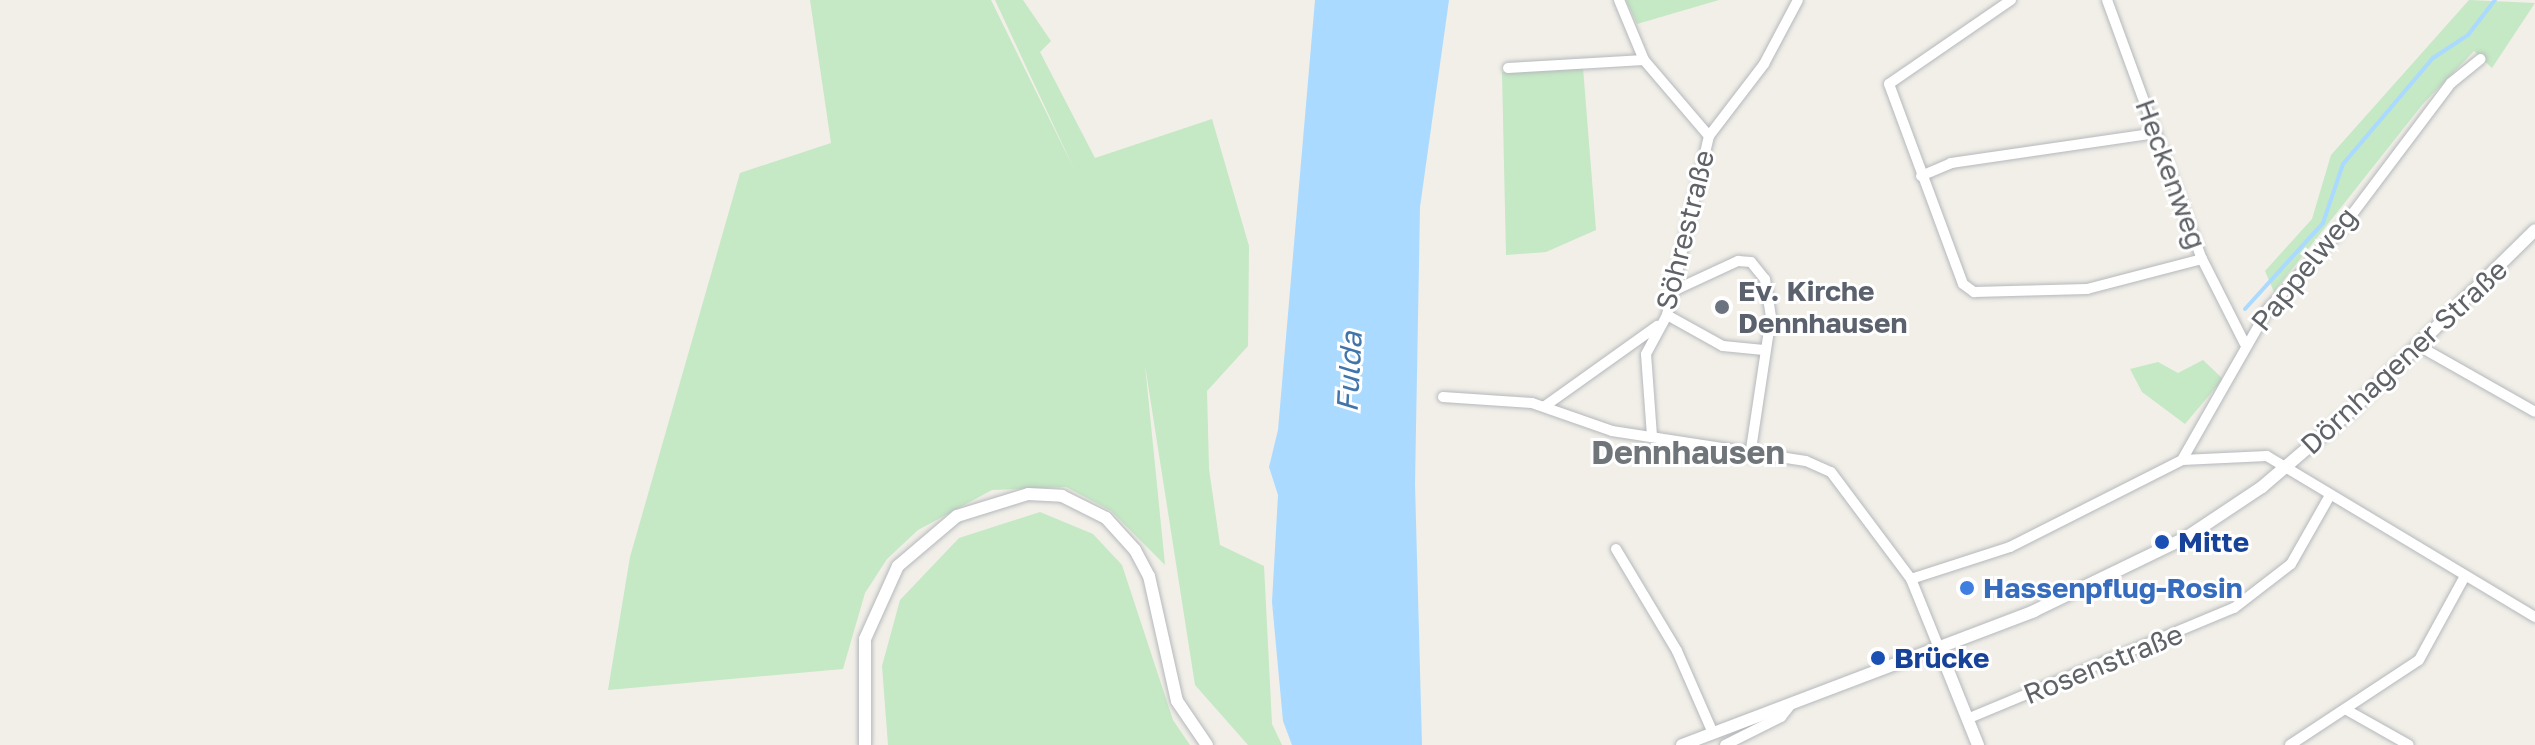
<!DOCTYPE html>
<html>
<head>
<meta charset="utf-8">
<style>
	body { margin:0 }
	#map { position:relative; width:2535px; height:745px; overflow:hidden; background:#f1efe8; font-family:"Golos Text",sans-serif }
	div>[style] { position:absolute }
	.green>* { inset:0; background:#c5e8c5 }
	.water>* { inset:0; background:#aadaff }
	.stream>* { height:4px; margin:-2px; padding:0 2px; transform-origin:2px; border-radius:2px; background:#aadaff }
	.roads { filter:drop-shadow(0 0 2px #b5b8bc) drop-shadow(0 0 2px #b5b8bc) }
	.minor>* { height:10px; margin:-5px; padding:0 5px; transform-origin:5px; border-radius:5px; background:#fff }
	.tertiary>* { height:12px; margin:-6px; padding:0 6px; transform-origin:6px; border-radius:6px; background:#fff }
	.dots>* { width:22px; height:22px; translate:-50% -50%; box-sizing:border-box; border:4px solid #fff; border-radius:50% }
	span { translate:-50% -50%; white-space:nowrap; text-align:center; line-height:1.15; -webkit-text-stroke:6px #fff; paint-order:stroke }
	.street-label { font-size:28px; color:#5f6368 }
	.worship-label { font-size:28px; color:#5b616d; font-weight:700 }
	.left { translate:0 -50%; text-align:left }
	.transit-label { font-size:28px; color:#164399; font-weight:700 }
	.shop-label { font-size:28px; color:#366cbe; font-weight:700 }
	.water-label { font-size:30px; color:#4174aa; font-style:italic }
	.quarter-label { font-size:32px; color:#70757a; font-weight:700 }
</style>
</head>
<body>
<div id="map">
	<div class="green">
		<i style="clip-path:polygon(810px 0,991px 0,1075px 171px,995px 0,1023px 0,1051px 41px,1040px 52px,1095px 158px,1212px 119px,1249px 246px,1248px 346px,1207px 391px,1209px 469px,1220px 545px,1264px 566px,1272px 724px,1282px 745px,1248px 745px,1195px 685px,1145px 365px,1165px 565px,1111px 511px,1066px 487px,992px 490px,918px 530px,887px 559px,865px 593px,843px 669px,608px 690px,630px 557px,740px 173px,831px 143px)"></i>
		<i style="clip-path:polygon(1626px 0,1719px 0,1637px 24px)"></i>
		<i style="clip-path:polygon(2469px 0,2535px 3px,2492px 68px,2474px 51px,2422px 105px,2274px 292px,2265px 271px,2312px 219px,2331px 155px)"></i>
		<i style="clip-path:polygon(1583px 68px,1596px 230px,1546px 252px,1506px 255px,1502px 72px)"></i>
		<i style="clip-path:polygon(2203px 360px,2223px 379px,2185px 424px,2142px 392px,2130px 369px,2158px 362px,2178px 373px)"></i>
		<i style="clip-path:polygon(1040px 512px,1093px 534px,1122px 565px,1173px 720px,1190px 745px,888px 745px,882px 666px,900px 600px,959px 538px)"></i>
	</div>
	<div class="water">
		<i style="clip-path:polygon(1315px 0,1449px 0,1420px 207px,1415px 484px,1422px 745px,1292px 745px,1283px 721px,1272px 602px,1278px 495px,1269px 467px,1278px 430px)"></i>
	</div>
	<div class="stream">
		<i style="left:2245px;top:309px;width:116px;rotate:-47.8deg"></i>
		<i style="left:2323px;top:223px;width:62px;rotate:-71.3deg"></i>
		<i style="left:2343px;top:164px;width:139px;rotate:-49.7deg"></i>
		<i style="left:2433px;top:58px;width:42px;rotate:-33.3deg"></i>
		<i style="left:2468px;top:35px;width:44px;rotate:-52.4deg"></i>
	</div>
	<div class="roads">
		<div class="minor">
			<i style="left:1619px;top:0;width:65px;rotate:67.4deg"></i>
			<i style="left:2011px;top:0;width:148px;rotate:145.5deg"></i>
			<i style="left:1889px;top:84px;width:213px;rotate:69.7deg"></i>
			<i style="left:1963px;top:284px;width:14px;rotate:36deg"></i>
			<i style="left:1974px;top:292px;width:113px;rotate:-1.5deg"></i>
			<i style="left:2087px;top:289px;width:119px;rotate:-14.6deg"></i>
			<i style="left:2107px;top:0;width:276px;rotate:69.9deg"></i>
			<i style="left:2202px;top:259px;width:95px;rotate:63.2deg"></i>
			<i style="left:1508px;top:68px;width:136px;rotate:-3.4deg"></i>
			<i style="left:1644px;top:60px;width:100px;rotate:49.5deg"></i>
			<i style="left:1921px;top:176px;width:33px;rotate:-23deg"></i>
			<i style="left:1951px;top:163px;width:207px;rotate:-8.3deg"></i>
			<i style="left:1673px;top:291px;width:72px;rotate:-24.8deg"></i>
			<i style="left:1738px;top:261px;width:13px;rotate:4deg"></i>
			<i style="left:1751px;top:262px;width:22px;rotate:51deg"></i>
			<i style="left:1765px;top:279px;width:38px;rotate:81deg"></i>
			<i style="left:1771px;top:317px;width:141px;rotate:98.6deg"></i>
			<i style="left:1667px;top:315px;width:64px;rotate:29deg"></i>
			<i style="left:1723px;top:346px;width:41px;rotate:5.6deg"></i>
			<i style="left:2419px;top:346px;width:133px;rotate:29.6deg"></i>
			<i style="left:1443px;top:397px;width:89px;rotate:3.9deg"></i>
			<i style="left:1532px;top:403px;width:85px;rotate:19.3deg"></i>
			<i style="left:1612px;top:431px;width:196px;rotate:8.8deg"></i>
			<i style="left:1806px;top:461px;width:27px;rotate:24deg"></i>
			<i style="left:1831px;top:472px;width:134px;rotate:53.2deg"></i>
			<i style="left:1911px;top:579px;width:74px;rotate:67.9deg"></i>
			<i style="left:1545px;top:406px;width:138px;rotate:-35.5deg"></i>
			<i style="left:1652px;top:436px;width:82px;rotate:-94.2deg"></i>
			<i style="left:1646px;top:354px;width:44px;rotate:-61.7deg"></i>
			<i style="left:1667px;top:315px;width:184px;rotate:-76.8deg"></i>
			<i style="left:1709px;top:136px;width:91px;rotate:-52.6deg"></i>
			<i style="left:1764px;top:64px;width:72px;rotate:-62deg"></i>
			<i style="left:2182px;top:460px;width:174px;rotate:-60.3deg"></i>
			<i style="left:2268px;top:309px;width:108px;rotate:-47.6deg"></i>
			<i style="left:2341px;top:229px;width:183px;rotate:-53deg"></i>
			<i style="left:2451px;top:83px;width:38px;rotate:-39deg"></i>
			<i style="left:1616px;top:549px;width:119px;rotate:59.1deg"></i>
			<i style="left:1677px;top:651px;width:90px;rotate:66.3deg"></i>
			<i style="left:1911px;top:579px;width:104px;rotate:-17.9deg"></i>
			<i style="left:2010px;top:547px;width:193px;rotate:-26.8deg"></i>
			<i style="left:2182px;top:460px;width:85px;rotate:-2.7deg"></i>
			<i style="left:2267px;top:456px;width:313px;rotate:31deg"></i>
			<i style="left:2345px;top:709px;width:73px;rotate:29.4deg"></i>
			<i style="left:1967px;top:719px;width:289px;rotate:-22.6deg"></i>
			<i style="left:2234px;top:608px;width:72px;rotate:-37.7deg"></i>
			<i style="left:2291px;top:564px;width:77px;rotate:-60.4deg"></i>
			<i style="left:1725px;top:745px;width:63px;rotate:-26.6deg"></i>
			<i style="left:1781px;top:717px;width:18px;rotate:-52deg"></i>
			<i style="left:2290px;top:745px;width:154px;rotate:-33.4deg"></i>
			<i style="left:2419px;top:660px;width:96px;rotate:-61.3deg"></i>
		</div>
		<div class="tertiary">
			<i style="left:1939px;top:648px;width:105px;rotate:68.1deg"></i>
			<i style="left:865px;top:745px;width:106px;rotate:-90deg"></i>
			<i style="left:865px;top:639px;width:80px;rotate:-65.7deg"></i>
			<i style="left:898px;top:566px;width:77px;rotate:-40.3deg"></i>
			<i style="left:957px;top:516px;width:74px;rotate:-17.2deg"></i>
			<i style="left:1028px;top:494px;width:34px;rotate:3deg"></i>
			<i style="left:1062px;top:496px;width:49px;rotate:26.6deg"></i>
			<i style="left:1106px;top:518px;width:43px;rotate:47.8deg"></i>
			<i style="left:1135px;top:550px;width:30px;rotate:62deg"></i>
			<i style="left:1149px;top:576px;width:128px;rotate:77.4deg"></i>
			<i style="left:1177px;top:701px;width:53px;rotate:55.7deg"></i>
			<i style="left:1682px;top:745px;width:377px;rotate:-20.8deg"></i>
			<i style="left:2034px;top:611px;width:170px;rotate:-25.8deg"></i>
			<i style="left:2187px;top:537px;width:90px;rotate:-33.7deg"></i>
			<i style="left:2262px;top:487px;width:120px;rotate:-40.6deg"></i>
			<i style="left:2353px;top:409px;width:255px;rotate:-44.5deg"></i>
		</div>
	</div>
	<div class="dots">
		<i style="left:1722px;top:307px;background:#6b7280"></i>
		<i style="left:2162px;top:542px;background:#1a4fb4"></i>
		<i style="left:1967px;top:588px;background:#3f7fe0"></i>
		<i style="left:1878px;top:658px;background:#1a4fb4"></i>
	</div>
	<div class="street-label">
		<span style="left:2171px;top:174px;rotate:70deg">Heckenweg</span>
		<span style="left:1685px;top:230px;rotate:-76deg">Söhrestraße</span>
		<span style="left:2304px;top:269px;rotate:-51deg">Pappelweg</span>
		<span style="left:2404px;top:357px;rotate:-43deg">Dörnhagener Straße</span>
		<span style="left:2103px;top:664px;rotate:-22deg">Rosenstraße</span>
	</div>
	<div class="worship-label">
		<span class="left" style="left:1738px;top:307px">Ev. Kirche<br>Dennhausen</span>
	</div>
	<div class="transit-label">
		<span class="left" style="left:2178px;top:542px">Mitte</span>
		<span class="left" style="left:1894px;top:658px">Brücke</span>
	</div>
	<div class="shop-label">
		<span class="left" style="left:1983px;top:588px">Hassenpflug-Rosin</span>
	</div>
	<div class="water-label">
		<span style="left:1349px;top:372px;rotate:-87deg">Fulda</span>
	</div>
	<div class="quarter-label">
		<span style="left:1688px;top:452px">Dennhausen</span>
	</div>
</div>
</body>
</html>
